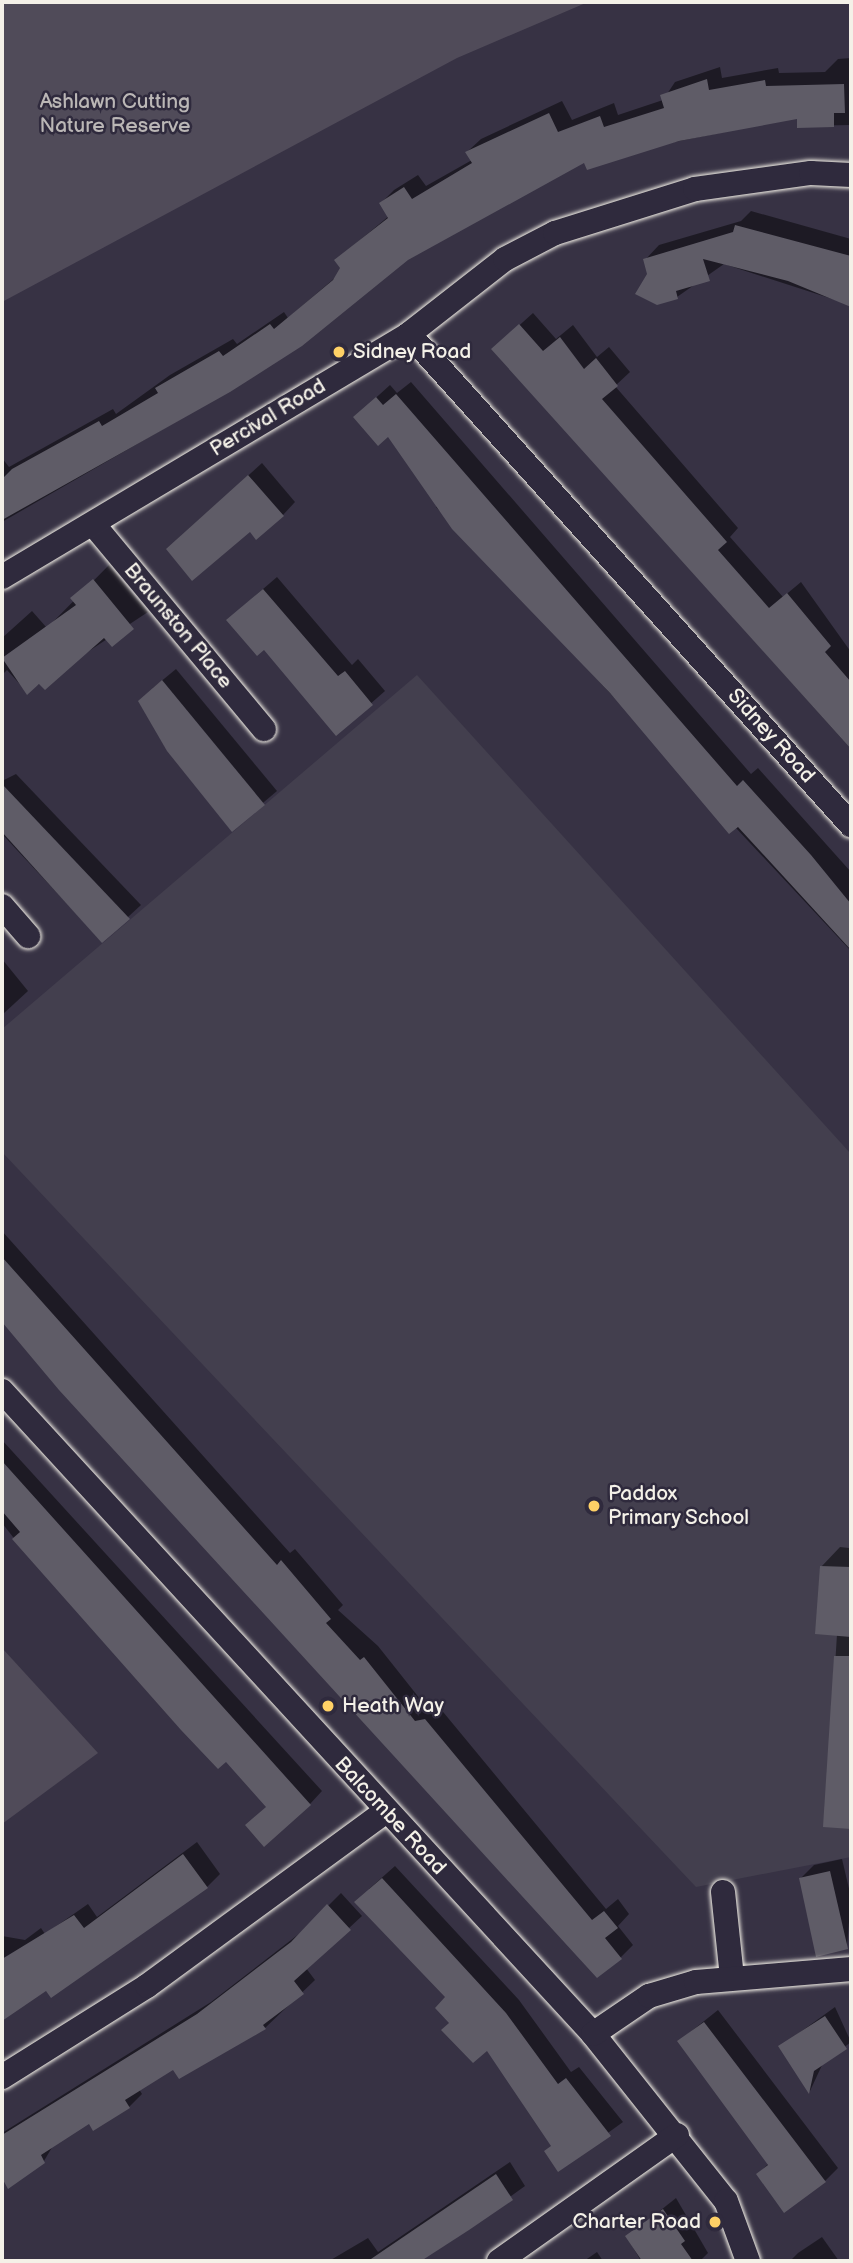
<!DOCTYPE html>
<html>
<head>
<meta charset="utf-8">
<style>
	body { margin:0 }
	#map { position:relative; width:853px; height:2263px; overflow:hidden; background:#373244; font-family:"Balsamiq Sans",sans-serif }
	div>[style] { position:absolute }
	.built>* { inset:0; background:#433f4e }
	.green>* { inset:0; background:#504b59 }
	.shadow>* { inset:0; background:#0007 }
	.building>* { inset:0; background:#5f5c67 }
	.roads { filter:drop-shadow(0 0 2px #f4f1e8) drop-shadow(0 0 2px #f4f1e8) }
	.street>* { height:24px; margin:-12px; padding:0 12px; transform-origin:12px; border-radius:12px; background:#2f2a3d }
	.dots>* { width:19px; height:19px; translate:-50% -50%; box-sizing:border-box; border:4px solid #2f2a3d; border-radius:50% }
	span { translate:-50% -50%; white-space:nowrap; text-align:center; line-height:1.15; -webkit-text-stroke:5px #2f2a3d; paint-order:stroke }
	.park-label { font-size:21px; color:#bbb7b6 }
	.poi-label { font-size:21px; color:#f4f1e8 }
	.left { translate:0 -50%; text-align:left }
	.right { translate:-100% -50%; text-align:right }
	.street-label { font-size:21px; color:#f4f1e8 }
	.frame { position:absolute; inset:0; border:4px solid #f4f1e8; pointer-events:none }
</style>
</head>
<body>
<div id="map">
	<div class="built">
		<i style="clip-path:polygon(417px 675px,851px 1154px,851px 1857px,696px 1887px,2px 1152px,2px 1029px)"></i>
	</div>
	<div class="green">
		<i style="clip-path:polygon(2px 2px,588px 2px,457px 58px,2px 302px)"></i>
		<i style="clip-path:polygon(2px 1648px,98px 1753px,2px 1824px)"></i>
	</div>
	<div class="shadow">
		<i style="clip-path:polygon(851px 58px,851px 125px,799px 126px,799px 117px,585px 160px,407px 259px,229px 391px,2px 522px,2px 458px,9px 467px,113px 409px,116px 414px,170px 375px,233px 339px,237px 344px,284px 312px,288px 318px,337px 276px,342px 268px,336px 260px,389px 216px,381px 203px,394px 190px,418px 175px,426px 186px,472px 160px,467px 152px,481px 139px,562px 101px,572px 120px,614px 103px,618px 115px,663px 100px,675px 82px,720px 67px,722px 78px,778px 68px,779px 73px,825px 72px,838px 59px)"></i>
		<i style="clip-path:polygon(751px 211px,851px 239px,851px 305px,724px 264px,677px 297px,649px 274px,645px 260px,659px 245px,741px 221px)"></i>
		<i style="clip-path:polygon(533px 313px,556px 339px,573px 325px,597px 357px,609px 347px,630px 372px,615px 386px,738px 528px,730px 537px,783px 597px,801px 582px,851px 652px,851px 749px,493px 349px)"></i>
		<i style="clip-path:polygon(411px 382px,751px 774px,758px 768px,851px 872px,851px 951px,436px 507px,441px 502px,369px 404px,390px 385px,397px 393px)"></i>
		<i style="clip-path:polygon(262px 463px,295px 502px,283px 515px,250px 530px,181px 536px)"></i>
		<i style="clip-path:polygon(109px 565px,148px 612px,27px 692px,7px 670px,2px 675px,2px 638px,32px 611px,47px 628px)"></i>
		<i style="clip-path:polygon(277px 577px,352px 665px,358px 659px,385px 691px,336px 734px,242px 607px)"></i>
		<i style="clip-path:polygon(176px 669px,277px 791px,232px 829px,153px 688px)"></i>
		<i style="clip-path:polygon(16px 774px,141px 905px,102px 941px,2px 834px,2px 781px)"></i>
		<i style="clip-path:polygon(2px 959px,28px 991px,2px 1015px)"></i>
		<i style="clip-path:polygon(2px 1231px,290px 1553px,295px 1549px,343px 1605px,338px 1610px,378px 1646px,428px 1709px,439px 1707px,606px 1909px,618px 1899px,629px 1914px,618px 1926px,633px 1945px,620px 1958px,597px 1976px,2px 1321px)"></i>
		<i style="clip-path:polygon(2px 1440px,322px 1791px,310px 1804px,268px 1806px,226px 1759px,218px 1766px,13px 1537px,2px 1523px)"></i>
		<i style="clip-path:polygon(851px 1509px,851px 1827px,825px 1826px,837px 1634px,821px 1567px,840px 1547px,849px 1548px)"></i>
		<i style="clip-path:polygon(197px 1842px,220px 1874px,207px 1887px,2px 2018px,2px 1936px,25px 1940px,41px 1928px,45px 1934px,88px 1904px,97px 1917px)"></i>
		<i style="clip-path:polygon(842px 1859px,851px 1897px,847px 1947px,801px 1878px,814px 1865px)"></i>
		<i style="clip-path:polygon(395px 1866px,519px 2000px,571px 2072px,579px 2067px,623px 2122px,558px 2169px,552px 2145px,487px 2049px,451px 2023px,448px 1997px,369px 1889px)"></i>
		<i style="clip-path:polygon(341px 1893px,362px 1916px,306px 1968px,315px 1980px,265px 2028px,173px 2067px,139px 2089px,142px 2094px,129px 2107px,89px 2121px,54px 2144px,44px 2161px,2px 2183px,2px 2133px,211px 2002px,304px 1930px)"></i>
		<i style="clip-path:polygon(835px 2007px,851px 2042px,823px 2063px,810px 2091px,781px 2046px)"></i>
		<i style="clip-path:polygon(718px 2010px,838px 2168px,825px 2181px,758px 2174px,769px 2163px,679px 2041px)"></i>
		<i style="clip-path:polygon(510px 2162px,525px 2186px,420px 2261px,329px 2261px,368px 2238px,378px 2252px)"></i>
		<i style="clip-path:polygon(676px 2198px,708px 2253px,700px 2261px,641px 2261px,627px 2237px)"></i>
		<i style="clip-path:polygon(822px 2237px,839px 2261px,790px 2261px,798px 2253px)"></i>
		<i style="clip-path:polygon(597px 2252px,603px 2261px,584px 2261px)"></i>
	</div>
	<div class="building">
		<i style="clip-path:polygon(707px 79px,709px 90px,765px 80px,766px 86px,844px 84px,845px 113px,834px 113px,834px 127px,797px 128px,797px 119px,679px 141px,587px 170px,584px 163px,408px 260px,302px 346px,230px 392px,2px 520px,2px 479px,12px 469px,99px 421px,102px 426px,158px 393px,155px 388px,219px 351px,223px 356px,270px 324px,274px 329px,333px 280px,340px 268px,334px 260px,388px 218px,379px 203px,404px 187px,412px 199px,472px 163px,465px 152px,549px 113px,558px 132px,600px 116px,604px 127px,664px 108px,660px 95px)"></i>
		<i style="clip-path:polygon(735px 225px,851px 256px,851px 307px,788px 281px,703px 259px,710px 281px,676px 291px,678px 299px,657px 305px,635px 294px,647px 274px,643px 259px,733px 232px)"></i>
		<i style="clip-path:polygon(519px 324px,543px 351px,560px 337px,584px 369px,596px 358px,618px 386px,602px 399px,727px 542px,718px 550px,769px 608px,787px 593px,831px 646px,825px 652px,851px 682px,851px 749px,491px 349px)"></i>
		<i style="clip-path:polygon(396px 394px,737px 786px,743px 780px,811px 855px,851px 904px,851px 950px,738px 827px,729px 834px,610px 693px,452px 529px,388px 437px,378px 446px,353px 417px,376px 397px,383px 405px)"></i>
		<i style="clip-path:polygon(248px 475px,284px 516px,256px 540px,250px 532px,192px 581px,166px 549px)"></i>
		<i style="clip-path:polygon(93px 579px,134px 629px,112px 647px,104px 638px,45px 690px,39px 684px,27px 695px,2px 658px,76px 605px,70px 598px)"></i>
		<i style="clip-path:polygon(263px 589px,338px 676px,345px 671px,373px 705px,336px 736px,264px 650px,257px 656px,226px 620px)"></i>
		<i style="clip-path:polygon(162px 680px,265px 805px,232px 832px,167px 751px,138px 701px)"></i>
		<i style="clip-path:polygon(2px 784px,130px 919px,102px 943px,2px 832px)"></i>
		<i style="clip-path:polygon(2px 1257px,277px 1565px,281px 1560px,331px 1619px,326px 1623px,360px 1660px,364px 1657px,415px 1721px,425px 1719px,592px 1920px,604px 1911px,618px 1928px,605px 1938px,622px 1959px,597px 1978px,59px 1390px,2px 1322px)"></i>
		<i style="clip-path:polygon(2px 1461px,311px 1805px,264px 1847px,245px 1825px,266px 1807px,226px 1762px,218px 1769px,181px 1730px,12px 1539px,20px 1532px,2px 1511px)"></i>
		<i style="clip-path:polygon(820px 1566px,851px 1567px,851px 1637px,815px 1634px)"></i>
		<i style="clip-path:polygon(834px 1656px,851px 1656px,851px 1829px,823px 1827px)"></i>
		<i style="clip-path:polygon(183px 1854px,208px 1888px,51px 1998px,46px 1991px,2px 2021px,2px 1959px,74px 1915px,84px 1928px)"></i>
		<i style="clip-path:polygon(830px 1871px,848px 1949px,816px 1957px,799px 1878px)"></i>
		<i style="clip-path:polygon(382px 1878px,506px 2013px,558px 2084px,566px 2078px,611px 2136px,558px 2172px,544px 2151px,551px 2146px,487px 2051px,473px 2063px,441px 2030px,449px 2023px,435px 2008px,445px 1997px,354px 1902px)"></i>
		<i style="clip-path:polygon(327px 1904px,351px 1930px,294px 1981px,304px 1994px,263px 2025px,266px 2029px,179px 2079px,173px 2070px,125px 2100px,130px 2108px,93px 2131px,89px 2124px,41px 2155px,45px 2163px,8px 2189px,2px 2178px,2px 2135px,197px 2014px,291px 1942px)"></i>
		<i style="clip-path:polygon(825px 2016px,847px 2049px,814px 2071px,809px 2094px,778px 2046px)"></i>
		<i style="clip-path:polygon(704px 2022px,826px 2182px,784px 2213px,756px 2174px,768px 2165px,677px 2041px)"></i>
		<i style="clip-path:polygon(496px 2174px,513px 2200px,469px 2230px,421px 2261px,368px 2261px)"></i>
		<i style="clip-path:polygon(663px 2209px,685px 2241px,681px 2244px,693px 2261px,642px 2261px,625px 2236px)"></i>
	</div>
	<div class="roads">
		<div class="street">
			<i style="left:409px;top:334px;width:661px;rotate:48.01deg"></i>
			<i style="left:93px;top:524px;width:267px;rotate:50.2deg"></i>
			<i style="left:2px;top:577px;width:474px;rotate:-30.8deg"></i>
			<i style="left:409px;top:334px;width:122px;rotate:-38deg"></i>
			<i style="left:505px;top:259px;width:56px;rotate:-27.5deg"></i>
			<i style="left:555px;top:233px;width:147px;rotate:-17.4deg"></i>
			<i style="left:695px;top:189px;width:117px;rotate:-7.9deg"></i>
			<i style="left:811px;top:173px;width:40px;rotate:2.9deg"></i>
			<i style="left:2px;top:906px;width:40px;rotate:49deg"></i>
			<i style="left:2px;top:1391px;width:873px;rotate:47.41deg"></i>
			<i style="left:593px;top:2034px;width:213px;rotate:51.5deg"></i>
			<i style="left:726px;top:2201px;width:64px;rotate:69.9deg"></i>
			<i style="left:723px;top:1892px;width:86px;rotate:84deg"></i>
			<i style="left:593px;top:2034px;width:68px;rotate:-34.2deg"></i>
			<i style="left:649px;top:1996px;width:49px;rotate:-16.6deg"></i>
			<i style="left:696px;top:1982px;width:156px;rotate:-4.8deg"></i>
			<i style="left:2px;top:2077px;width:171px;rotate:-32.1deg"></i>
			<i style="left:147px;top:1986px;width:295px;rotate:-36.2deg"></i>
			<i style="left:499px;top:2261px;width:218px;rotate:-35.3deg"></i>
		</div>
	</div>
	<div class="dots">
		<i style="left:339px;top:352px;background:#ffd166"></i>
		<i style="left:594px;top:1506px;background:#ffd166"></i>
		<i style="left:328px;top:1706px;background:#ffd166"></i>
		<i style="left:715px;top:2222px;background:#ffd166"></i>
	</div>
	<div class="park-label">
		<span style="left:115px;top:114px">Ashlawn Cutting<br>Nature Reserve</span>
	</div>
	<div class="poi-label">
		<span class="left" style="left:353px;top:352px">Sidney Road</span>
		<span class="left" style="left:608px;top:1506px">Paddox<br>Primary School</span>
		<span class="left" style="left:342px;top:1706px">Heath Way</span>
		<span class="right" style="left:701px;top:2222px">Charter Road</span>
	</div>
	<div class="street-label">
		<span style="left:268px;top:418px;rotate:-31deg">Percival Road</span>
		<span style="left:178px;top:626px;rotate:50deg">Braunston Place</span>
		<span style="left:771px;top:736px;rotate:48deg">Sidney Road</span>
		<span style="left:390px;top:1816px;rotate:47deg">Balcombe Road</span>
	</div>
	<div class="frame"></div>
</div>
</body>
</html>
